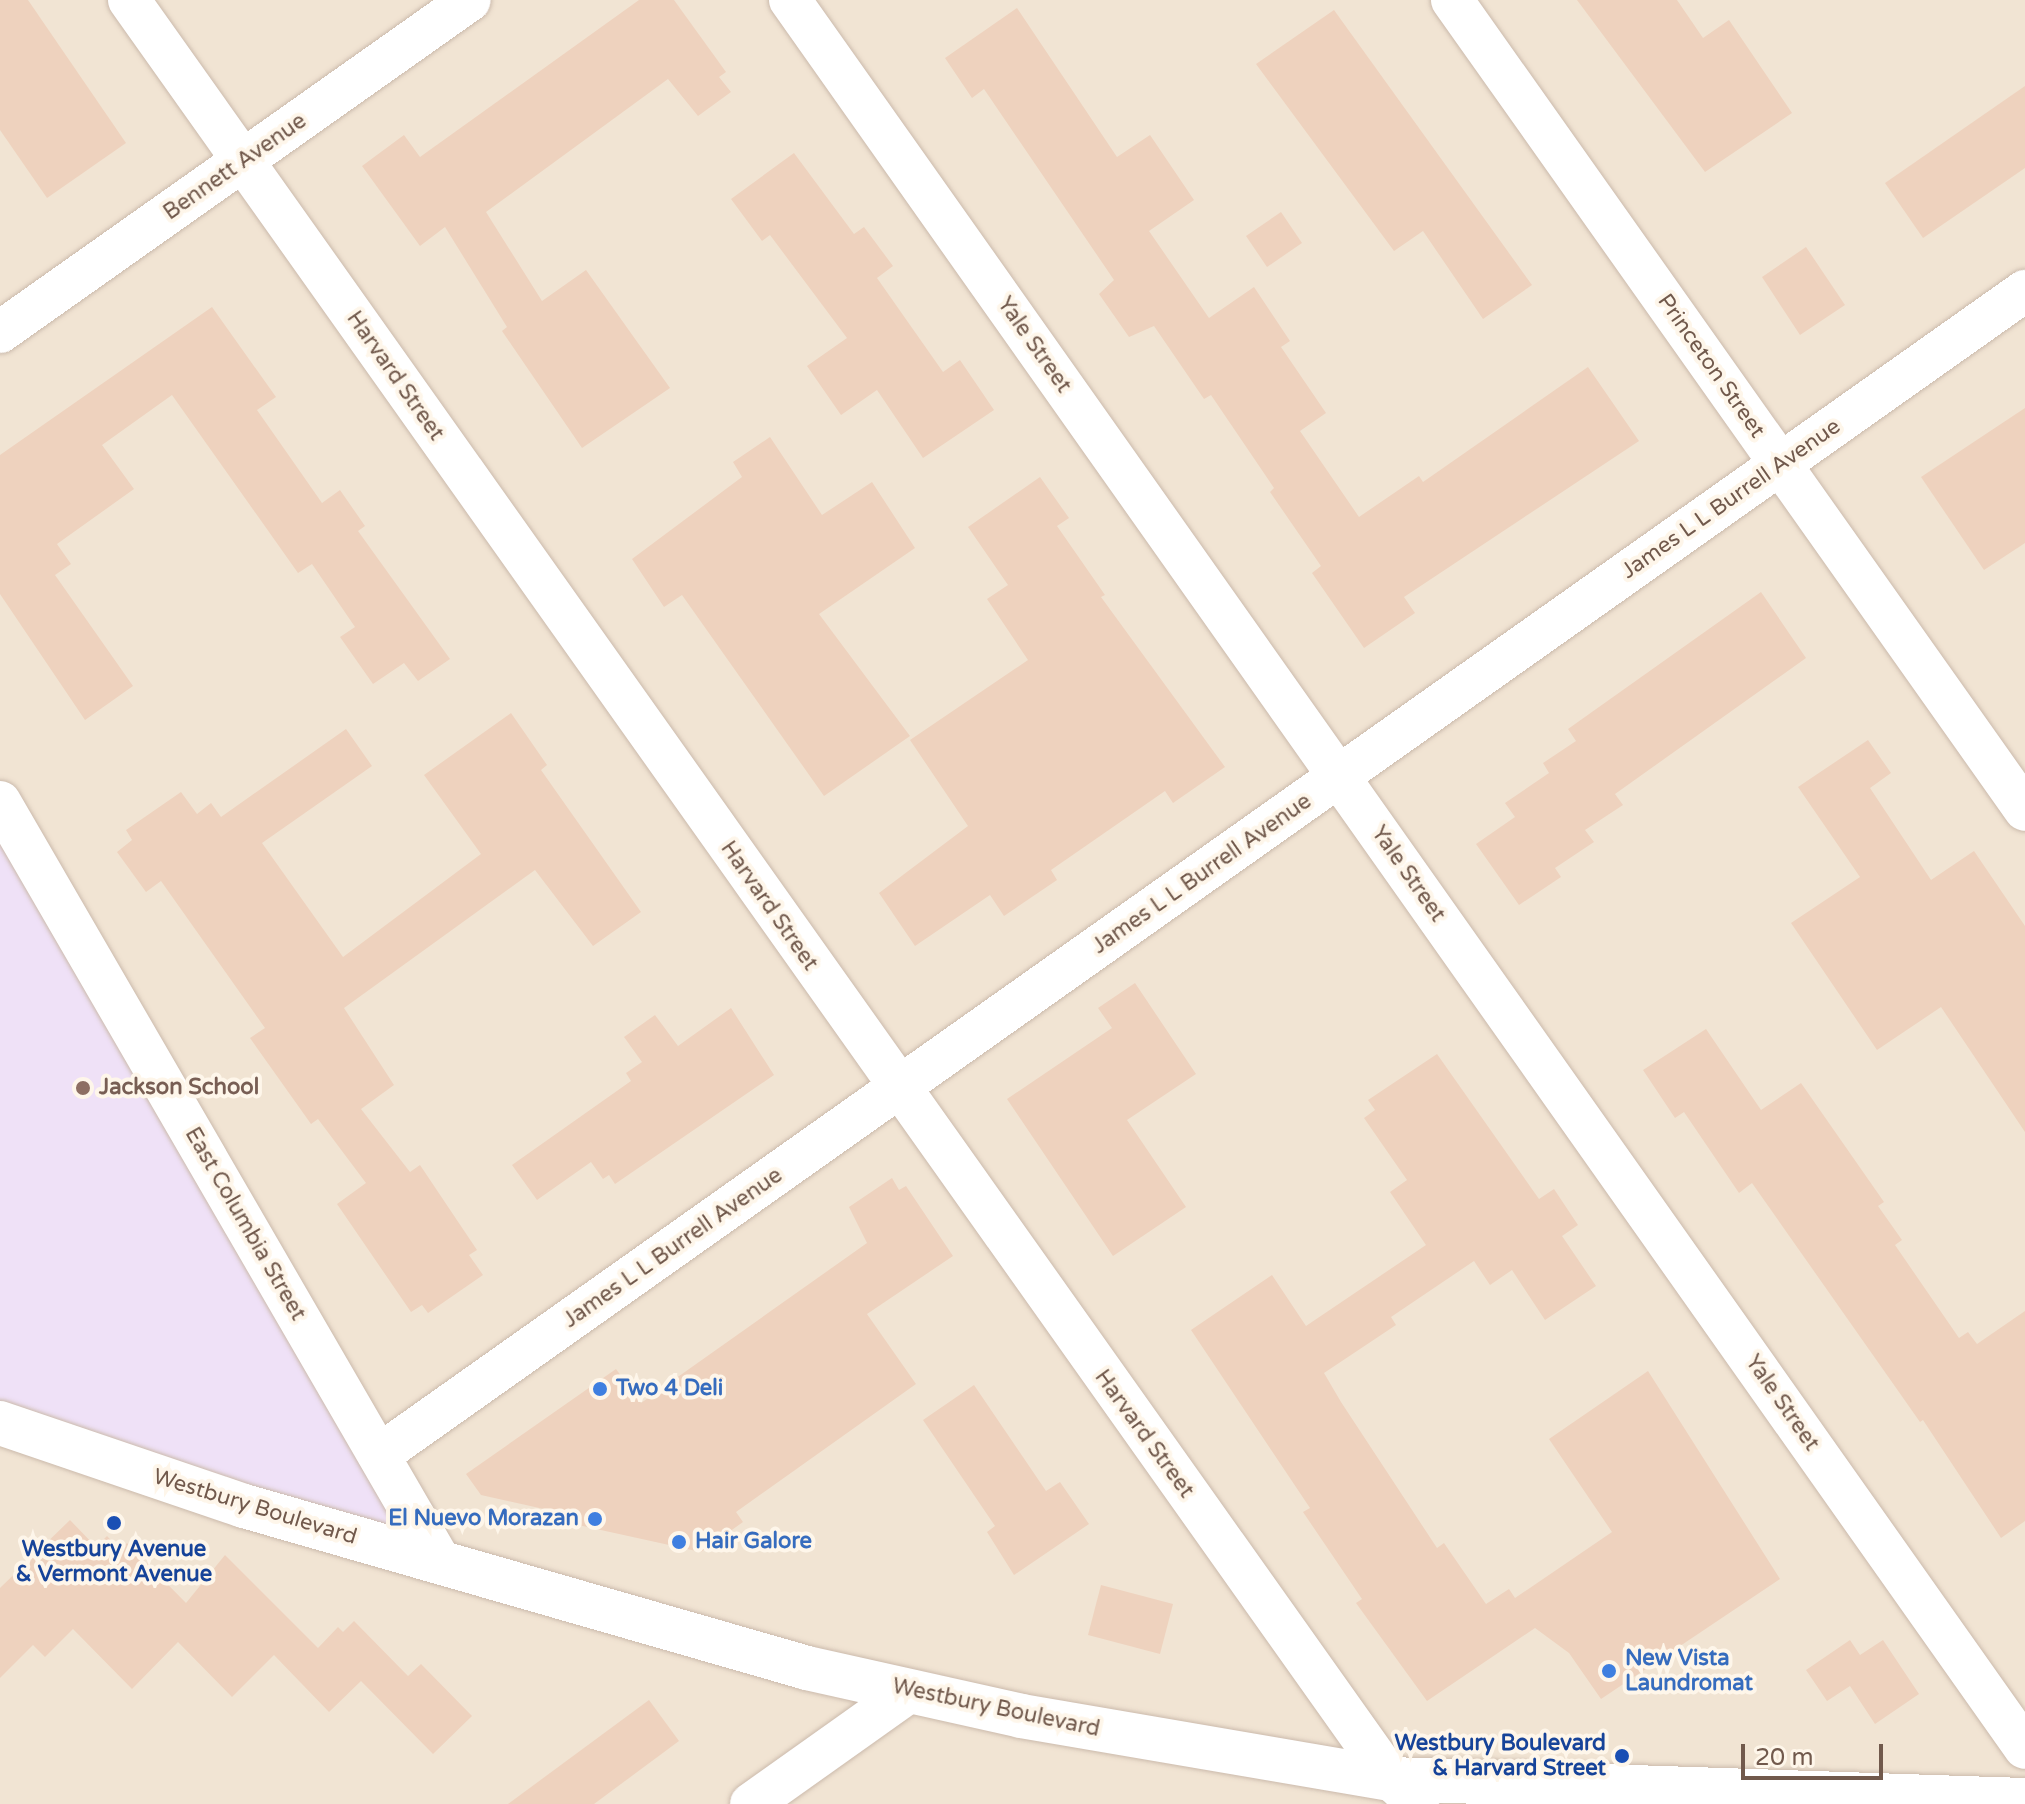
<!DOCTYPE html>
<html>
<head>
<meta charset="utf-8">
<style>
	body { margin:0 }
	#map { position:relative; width:2025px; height:1804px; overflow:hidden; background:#faf2e4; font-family:"Varela Round",sans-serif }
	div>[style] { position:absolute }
	.residential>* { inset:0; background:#f1e4d3 }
	.education>* { inset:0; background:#efe1f7 }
	.building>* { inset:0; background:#eed2be }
	.roads { filter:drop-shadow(0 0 2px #cbbaac) drop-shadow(0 0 2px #cbbaac) }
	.street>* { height:42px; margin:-21px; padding:0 21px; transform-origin:21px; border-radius:21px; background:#fff }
	.secondary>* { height:44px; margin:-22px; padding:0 22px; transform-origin:22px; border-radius:22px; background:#fff }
	.dots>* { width:22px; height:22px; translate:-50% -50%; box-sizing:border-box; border:4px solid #fef6ea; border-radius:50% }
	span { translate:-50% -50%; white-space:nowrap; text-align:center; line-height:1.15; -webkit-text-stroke:8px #fef6ea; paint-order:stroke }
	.street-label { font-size:22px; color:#71594c }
	.education-label { font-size:22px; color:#785e54; font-weight:700 }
	.left { translate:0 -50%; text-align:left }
	.shop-label { font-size:22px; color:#366cbe; font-weight:700 }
	.right { translate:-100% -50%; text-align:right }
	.transit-label { font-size:22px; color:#164399; font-weight:700 }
	.scale { position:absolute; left:1741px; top:1744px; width:142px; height:36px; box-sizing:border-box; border:4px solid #71594c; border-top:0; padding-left:10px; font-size:24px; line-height:28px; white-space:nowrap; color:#71594c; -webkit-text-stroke:6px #fef6ea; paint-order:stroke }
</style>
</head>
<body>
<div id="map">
	<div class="residential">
		<i style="clip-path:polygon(0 0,2025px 0,2025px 1804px,0 1804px)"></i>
	</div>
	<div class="education">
		<i style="clip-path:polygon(0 802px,441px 1563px,0 1423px)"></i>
	</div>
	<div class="building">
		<i style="clip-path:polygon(0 0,28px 0,126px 143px,47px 198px,0 130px)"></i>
		<i style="clip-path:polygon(639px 0,674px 0,726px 72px,719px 77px,731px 92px,698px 116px,668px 79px,486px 212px,542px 301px,586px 270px,670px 388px,582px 448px,502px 331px,507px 327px,445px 227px,420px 246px,362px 166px,404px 135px,420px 157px)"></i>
		<i style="clip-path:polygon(1577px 0,1677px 0,1703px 38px,1729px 20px,1792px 113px,1705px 172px)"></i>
		<i style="clip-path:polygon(1017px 8px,1117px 157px,1150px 135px,1194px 200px,1149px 231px,1209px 318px,1254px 287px,1290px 341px,1281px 347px,1326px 413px,1300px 431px,1359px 517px,1419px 476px,1423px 482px,1588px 367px,1639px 441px,1404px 597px,1415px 613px,1364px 648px,1312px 573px,1321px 566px,1270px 492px,1274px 488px,1211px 395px,1204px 399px,1154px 326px,1129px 337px,1099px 294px,1114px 280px,984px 89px,972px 98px,945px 58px)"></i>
		<i style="clip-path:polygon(1334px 10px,1532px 285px,1483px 319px,1423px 231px,1394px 251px,1256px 64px)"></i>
		<i style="clip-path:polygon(2025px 86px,2025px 168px,1923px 238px,1885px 183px)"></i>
		<i style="clip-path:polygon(794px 153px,854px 234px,864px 227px,893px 266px,877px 278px,943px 372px,960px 360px,994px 410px,923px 458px,877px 390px,841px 415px,807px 366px,847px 338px,770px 235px,762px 241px,731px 199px)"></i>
		<i style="clip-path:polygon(1281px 212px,1302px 243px,1267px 267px,1246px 236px)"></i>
		<i style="clip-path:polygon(1806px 247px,1845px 305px,1800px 335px,1762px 277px)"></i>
		<i style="clip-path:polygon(212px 307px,276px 397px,257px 410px,278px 440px,322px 503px,340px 490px,365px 526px,358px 531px,450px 659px,418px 681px,404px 663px,373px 684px,340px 637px,355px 627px,312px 564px,298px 573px,172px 395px,102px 445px,134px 489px,57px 544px,71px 564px,55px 575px,133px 686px,85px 720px,0 594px,0 455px)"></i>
		<i style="clip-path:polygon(2025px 408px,2025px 543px,1984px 570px,1921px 477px)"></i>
		<i style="clip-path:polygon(770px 437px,822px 515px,872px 482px,915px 548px,819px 614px,910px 736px,824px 796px,682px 595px,664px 607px,632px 559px,742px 477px,733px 462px)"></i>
		<i style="clip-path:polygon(1040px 477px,1069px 518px,1057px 526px,1105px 595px,1101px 597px,1225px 767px,1173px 803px,1165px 791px,1051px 870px,1057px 880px,1004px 916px,990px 895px,915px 946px,879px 893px,968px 826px,910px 740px,1028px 660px,987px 599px,1008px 585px,968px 527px)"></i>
		<i style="clip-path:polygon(1761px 592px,1806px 658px,1615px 794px,1623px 805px,1585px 830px,1594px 842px,1555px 868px,1561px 877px,1519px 905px,1476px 844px,1515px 817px,1505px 803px,1549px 773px,1543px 763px,1576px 741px,1568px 729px)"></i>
		<i style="clip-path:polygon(511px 713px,547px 765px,541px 770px,641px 912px,593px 946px,535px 870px,344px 1008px,394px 1085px,361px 1109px,410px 1172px,420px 1165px,477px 1250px,469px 1255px,483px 1275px,428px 1313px,422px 1305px,411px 1312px,337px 1204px,366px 1183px,318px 1119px,311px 1124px,250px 1038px,265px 1028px,161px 881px,146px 892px,117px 852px,132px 840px,126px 830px,181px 792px,197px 814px,211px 803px,221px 817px,346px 729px,372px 766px,262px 843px,343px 957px,481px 854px,424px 775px)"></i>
		<i style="clip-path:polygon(1868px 740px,1891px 773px,1870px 788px,1931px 880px,1974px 851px,2025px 926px,2025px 1132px,1941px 1007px,1877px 1050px,1791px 923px,1860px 877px,1798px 787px)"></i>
		<i style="clip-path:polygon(1135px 983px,1196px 1074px,1127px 1120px,1186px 1207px,1113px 1256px,1007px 1099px,1112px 1028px,1098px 1008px)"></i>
		<i style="clip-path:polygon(731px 1008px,774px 1075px,615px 1184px,609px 1175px,603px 1179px,591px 1162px,537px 1200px,512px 1165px,631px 1081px,626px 1073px,642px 1062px,624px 1037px,655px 1015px,678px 1046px)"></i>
		<i style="clip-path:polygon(1706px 1029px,1761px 1110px,1801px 1083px,1884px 1202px,1878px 1206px,1902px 1240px,1895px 1245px,1959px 1338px,1968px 1332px,1977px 1344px,2025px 1311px,2025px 1521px,2001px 1538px,1923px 1420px,1920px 1422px,1752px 1183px,1739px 1193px,1684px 1112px,1675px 1118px,1643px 1070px)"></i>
		<i style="clip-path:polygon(1437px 1054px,1539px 1199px,1554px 1189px,1578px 1225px,1562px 1236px,1596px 1286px,1545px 1320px,1512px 1270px,1490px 1285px,1474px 1261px,1391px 1317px,1396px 1325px,1324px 1373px,1341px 1402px,1437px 1548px,1444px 1543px,1486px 1604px,1509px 1589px,1515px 1598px,1612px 1532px,1549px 1439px,1648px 1371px,1780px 1579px,1601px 1699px,1569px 1653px,1535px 1628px,1427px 1701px,1356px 1603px,1362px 1599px,1303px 1512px,1310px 1508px,1191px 1330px,1272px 1275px,1306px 1326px,1426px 1245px,1390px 1192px,1407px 1180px,1364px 1118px,1375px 1110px,1368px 1100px)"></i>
		<i style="clip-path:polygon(892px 1178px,899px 1190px,906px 1186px,953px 1256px,867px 1314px,916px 1384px,736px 1512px,743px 1522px,701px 1552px,569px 1523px,575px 1516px,481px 1495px,466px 1474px,616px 1369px,641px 1403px,867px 1243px,849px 1207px)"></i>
		<i style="clip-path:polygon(974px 1385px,1046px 1491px,1060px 1482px,1089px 1524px,1014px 1575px,987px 1532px,995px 1526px,923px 1420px)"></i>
		<i style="clip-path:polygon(70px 1520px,96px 1547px,107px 1536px,120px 1550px,127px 1543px,186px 1603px,225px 1555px,318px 1648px,338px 1627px,343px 1632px,354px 1621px,408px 1676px,421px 1664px,472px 1716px,433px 1754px,361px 1681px,329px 1712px,274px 1655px,232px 1697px,178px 1642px,132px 1689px,73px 1629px,45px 1657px,33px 1645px,0 1678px,0 1588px)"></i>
		<i style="clip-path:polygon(1101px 1585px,1173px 1604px,1160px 1654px,1088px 1635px)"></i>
		<i style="clip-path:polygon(1850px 1640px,1860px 1655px,1883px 1640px,1919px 1694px,1875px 1724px,1850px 1686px,1827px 1701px,1806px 1670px)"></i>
		<i style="clip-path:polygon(649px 1700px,679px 1741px,594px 1804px,508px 1804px)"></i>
	</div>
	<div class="roads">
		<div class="street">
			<i style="left:129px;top:0;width:2181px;rotate:54.65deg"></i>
			<i style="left:1391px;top:1779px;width:37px;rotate:43deg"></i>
			<i style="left:790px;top:0;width:2140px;rotate:54.76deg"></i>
			<i style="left:1452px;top:0;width:992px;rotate:54.72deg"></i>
			<i style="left:0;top:332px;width:575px;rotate:-35.24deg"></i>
			<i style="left:0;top:802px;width:880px;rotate:59.91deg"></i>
			<i style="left:379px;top:1455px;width:2016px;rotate:-35.27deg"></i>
			<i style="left:751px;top:1804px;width:195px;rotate:-35.4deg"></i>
		</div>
		<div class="secondary">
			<i style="left:0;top:1423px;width:258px;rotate:18.8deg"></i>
			<i style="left:244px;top:1506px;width:586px;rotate:16.05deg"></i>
			<i style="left:807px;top:1668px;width:219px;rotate:12.6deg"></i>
			<i style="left:1021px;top:1716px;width:375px;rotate:9.7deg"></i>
			<i style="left:1391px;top:1779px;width:634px;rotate:1.9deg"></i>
		</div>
	</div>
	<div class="dots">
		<i style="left:83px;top:1088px;background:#8d6e63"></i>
		<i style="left:600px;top:1389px;background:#3f7fe0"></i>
		<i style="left:595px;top:1519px;background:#3f7fe0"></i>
		<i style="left:114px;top:1523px;background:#1a4fb4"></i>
		<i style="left:679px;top:1542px;background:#3f7fe0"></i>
		<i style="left:1609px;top:1671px;background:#3f7fe0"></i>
		<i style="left:1622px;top:1756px;background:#1a4fb4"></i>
	</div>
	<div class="street-label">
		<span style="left:235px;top:167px;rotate:-35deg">Bennett Avenue</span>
		<span style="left:1034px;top:345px;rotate:55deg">Yale Street</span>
		<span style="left:1711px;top:366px;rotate:55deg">Princeton Street</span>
		<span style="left:395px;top:376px;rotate:55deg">Harvard Street</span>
		<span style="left:1731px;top:499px;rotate:-35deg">James L L Burrell Avenue</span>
		<span style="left:1202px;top:874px;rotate:-35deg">James L L Burrell Avenue</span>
		<span style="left:1408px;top:874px;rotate:55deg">Yale Street</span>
		<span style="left:769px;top:906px;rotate:55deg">Harvard Street</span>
		<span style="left:245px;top:1224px;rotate:60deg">East Columbia Street</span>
		<span style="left:673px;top:1248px;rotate:-35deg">James L L Burrell Avenue</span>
		<span style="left:1782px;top:1403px;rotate:55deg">Yale Street</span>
		<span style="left:1144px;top:1434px;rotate:54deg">Harvard Street</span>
		<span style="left:255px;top:1507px;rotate:17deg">Westbury Boulevard</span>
		<span style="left:996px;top:1708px;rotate:12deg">Westbury Boulevard</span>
	</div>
	<div class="education-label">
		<span class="left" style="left:99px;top:1088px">Jackson School</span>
	</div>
	<div class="shop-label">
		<span class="left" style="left:616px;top:1389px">Two 4 Deli</span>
		<span class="right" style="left:579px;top:1519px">El Nuevo Morazan</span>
		<span class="left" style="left:695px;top:1542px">Hair Galore</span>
		<span class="left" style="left:1625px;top:1671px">New Vista<br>Laundromat</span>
	</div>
	<div class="transit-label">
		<span style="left:114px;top:1562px">Westbury Avenue<br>&amp; Vermont Avenue</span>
		<span class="right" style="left:1606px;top:1756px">Westbury Boulevard<br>&amp; Harvard Street</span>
	</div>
	<div class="scale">20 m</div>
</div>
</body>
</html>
